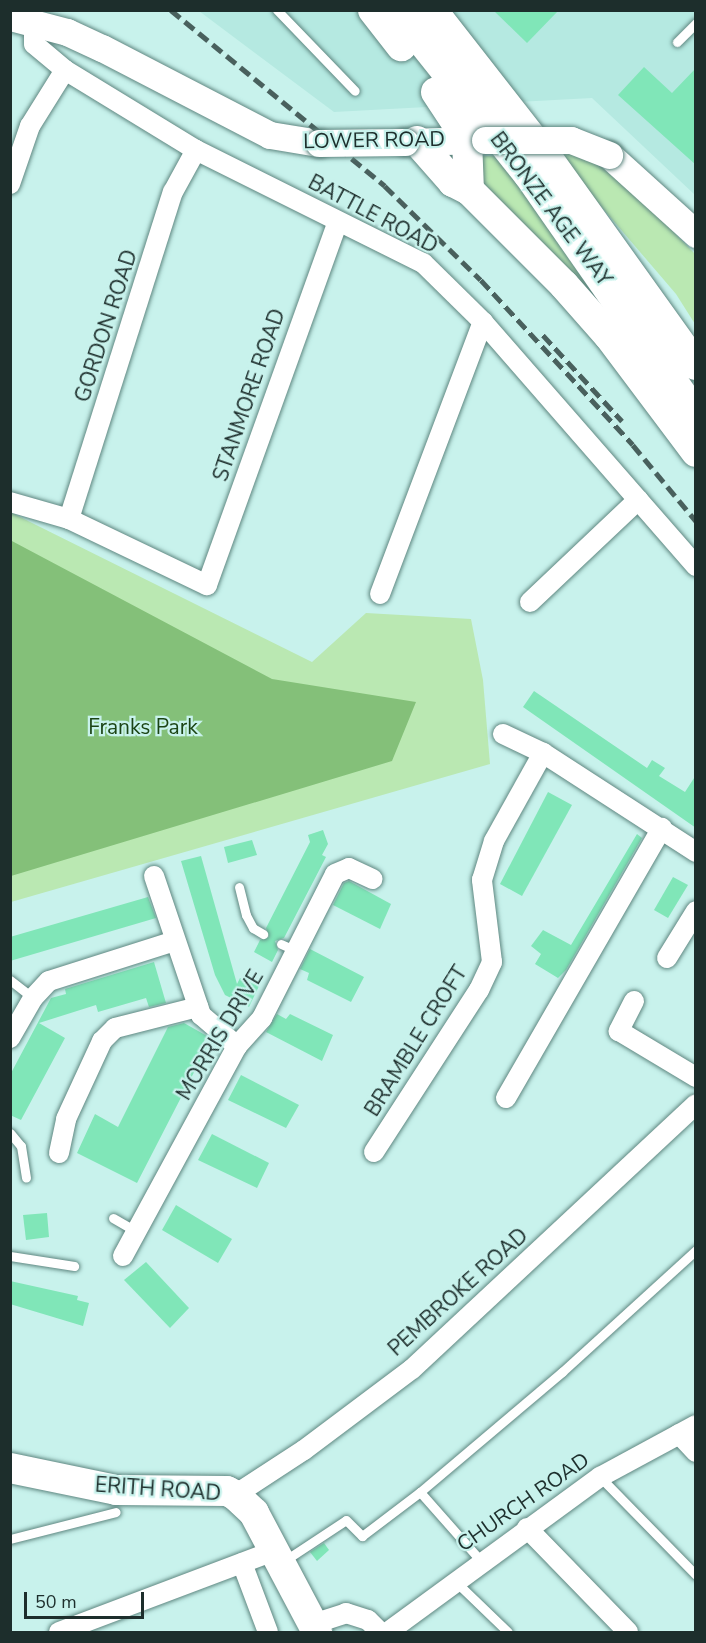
<!DOCTYPE html>
<html>
<head>
<meta charset="utf-8">
<style>
	body { margin:0 }
	#map { position:relative; width:706px; height:1643px; overflow:hidden; background:#c8f2ec; font-family:"Nunito Sans",sans-serif }
	div>[style] { position:absolute }
	.built>* { inset:0; background:#b5e9e1 }
	.green>* { inset:0; background:#bae8b2 }
	.forest>* { inset:0; background:#84c079 }
	.building>* { inset:0; background:#80e6b8 }
	.roads { filter:drop-shadow(0 0 2px #5f8781) drop-shadow(0 0 2px #5f8781) }
	.lane>* { height:9px; margin:-4.5px; padding:0 4.5px; transform-origin:4.5px; border-radius:4.5px; background:#fff }
	.street>* { height:20px; margin:-10px; padding:0 10px; transform-origin:10px; border-radius:10px; background:#fff }
	.secondary>* { height:27px; margin:-13.5px; padding:0 13.5px; transform-origin:13.5px; border-radius:13.5px; background:#fff }
	.primary>* { height:30px; margin:-15px; padding:0 15px; transform-origin:15px; border-radius:15px; background:#fff }
	.rail>* { height:4.5px; margin-top:-2.25px; transform-origin:0; background:repeating-linear-gradient(90deg,#49605d 0 12px,transparent 0 18px) }
	.bridges { filter:drop-shadow(0 0 2px #5f8781) drop-shadow(0 0 2px #5f8781) }
	.secondary-bridge>* { height:27px; margin:-13.5px; padding:0 13.5px; transform-origin:13.5px; border-radius:13.5px; background:#fff }
	span { translate:-50% -50%; white-space:nowrap; text-align:center; line-height:1.15; -webkit-text-stroke:4.5px #c8f2ec; paint-order:stroke }
	.street-label { font-size:21px; color:#1d2e2c }
	.park-label { font-size:21px; color:#1b4414 }
	.frame { position:absolute; inset:0; border:12px solid #1d2e2c; pointer-events:none }
	.scale { position:absolute; left:24px; top:1592px; width:120px; height:27px; box-sizing:border-box; border:3px solid #1d2e2c; border-top:0; padding-left:8px; font-size:18px; line-height:21px; white-space:nowrap; color:#1d2e2c; -webkit-text-stroke:4px #c8f2ec; paint-order:stroke }
</style>
</head>
<body>
<div id="map">
	<div class="built">
		<i style="clip-path:polygon(199px 11px,695px 11px,695px 195px,592px 98px,334px 112px)"></i>
	</div>
	<div class="green">
		<i style="clip-path:polygon(567px 151px,610px 167px,695px 254px,695px 324px,676px 294px,557px 155px)"></i>
		<i style="clip-path:polygon(480px 156px,499px 156px,695px 424px,486px 192px,480px 177px)"></i>
		<i style="clip-path:polygon(10px 512px,312px 662px,366px 613px,471px 619px,483px 680px,490px 764px,11px 902px)"></i>
	</div>
	<div class="forest">
		<i style="clip-path:polygon(10px 540px,272px 679px,416px 702px,392px 761px,11px 876px)"></i>
	</div>
	<div class="building">
		<i style="clip-path:polygon(493px 10px,559px 10px,527px 43px)"></i>
		<i style="clip-path:polygon(644px 67px,672px 93px,696px 68px,696px 165px,618px 95px)"></i>
		<i style="clip-path:polygon(534px 691px,647px 768px,652px 760px,665px 768px,659px 776px,685px 792px,696px 775px,696px 828px,523px 707px)"></i>
		<i style="clip-path:polygon(548px 792px,572px 805px,522px 896px,500px 884px)"></i>
		<i style="clip-path:polygon(323px 830px,328px 844px,322px 855px,326px 857px,284px 938px,275px 941px,278px 950px,272px 962px,254px 952px,260px 940px,269px 937px,266px 928px,310px 842px,308px 835px)"></i>
		<i style="clip-path:polygon(637px 834px,642px 838px,566px 970px,558px 978px,535px 964px,541px 954px,531px 946px,543px 930px,571px 945px)"></i>
		<i style="clip-path:polygon(252px 840px,257px 855px,228px 863px,224px 847px)"></i>
		<i style="clip-path:polygon(201px 856px,237px 984px,240px 978px,259px 986px,249px 1007px,225px 995px,215px 975px,181px 861px)"></i>
		<i style="clip-path:polygon(673px 877px,688px 885px,668px 918px,654px 910px)"></i>
		<i style="clip-path:polygon(349px 881px,391px 904px,380px 929px,333px 905px,344px 883px)"></i>
		<i style="clip-path:polygon(148px 897px,156px 918px,10px 961px,10px 937px)"></i>
		<i style="clip-path:polygon(310px 949px,364px 977px,351px 1002px,307px 980px,309px 973px,300px 969px)"></i>
		<i style="clip-path:polygon(154px 962px,166px 1003px,149px 1007px,146px 998px,98px 1012px,96px 1005px,39px 1023px,65px 1038px,21px 1120px,10px 1115px,10px 1075px,51px 998px,66px 994px,65px 989px)"></i>
		<i style="clip-path:polygon(277px 1014px,286px 1019px,290px 1014px,333px 1035px,322px 1061px,266px 1032px)"></i>
		<i style="clip-path:polygon(184px 1023px,207px 1036px,203px 1043px,207px 1047px,137px 1183px,77px 1153px,95px 1114px,118px 1127px,168px 1027px)"></i>
		<i style="clip-path:polygon(241px 1075px,299px 1105px,286px 1128px,228px 1100px)"></i>
		<i style="clip-path:polygon(212px 1134px,269px 1163px,257px 1188px,198px 1160px)"></i>
		<i style="clip-path:polygon(176px 1205px,232px 1239px,218px 1263px,162px 1230px)"></i>
		<i style="clip-path:polygon(47px 1213px,49px 1237px,26px 1240px,23px 1215px)"></i>
		<i style="clip-path:polygon(146px 1262px,189px 1308px,170px 1328px,124px 1280px)"></i>
		<i style="clip-path:polygon(10px 1281px,78px 1296px,77px 1300px,89px 1303px,83px 1326px,10px 1304px)"></i>
		<i style="clip-path:polygon(324px 1543px,329px 1550px,317px 1561px,310px 1552px)"></i>
	</div>
	<div class="roads">
		<div class="lane">
			<i style="left:277px;top:10px;width:112px;rotate:46.1deg"></i>
			<i style="left:677px;top:42px;width:27px;rotate:-45deg"></i>
			<i style="left:239px;top:887px;width:29px;rotate:76deg"></i>
			<i style="left:246px;top:915px;width:15px;rotate:62deg"></i>
			<i style="left:253px;top:928px;width:12px;rotate:31deg"></i>
			<i style="left:281px;top:944px;width:17px;rotate:24deg"></i>
			<i style="left:10px;top:980px;width:29px;rotate:38deg"></i>
			<i style="left:10px;top:1133px;width:17px;rotate:50deg"></i>
			<i style="left:21px;top:1146px;width:32px;rotate:81deg"></i>
			<i style="left:113px;top:1218px;width:28px;rotate:30deg"></i>
			<i style="left:10px;top:1256px;width:65px;rotate:8.9deg"></i>
			<i style="left:600px;top:1477px;width:137px;rotate:45.6deg"></i>
			<i style="left:420px;top:1492px;width:186px;rotate:-40.2deg"></i>
			<i style="left:562px;top:1372px;width:181px;rotate:-42.3deg"></i>
			<i style="left:10px;top:1539px;width:109px;rotate:-14.3deg"></i>
			<i style="left:284px;top:1561px;width:74px;rotate:-33.5deg"></i>
			<i style="left:346px;top:1520px;width:23px;rotate:45deg"></i>
			<i style="left:362px;top:1536px;width:73px;rotate:-37.2deg"></i>
			<i style="left:420px;top:1492px;width:92px;rotate:48.5deg"></i>
			<i style="left:456px;top:1582px;width:72px;rotate:43.9deg"></i>
		</div>
		<div class="street">
			<i style="left:34px;top:23px;width:21px;rotate:90deg"></i>
			<i style="left:34px;top:44px;width:40px;rotate:40deg"></i>
			<i style="left:65px;top:70px;width:153px;rotate:31.4deg"></i>
			<i style="left:196px;top:150px;width:254px;rotate:26.5deg"></i>
			<i style="left:423px;top:263px;width:84px;rotate:44.5deg"></i>
			<i style="left:483px;top:322px;width:324px;rotate:48.9deg"></i>
			<i style="left:10px;top:184px;width:61px;rotate:-71deg"></i>
			<i style="left:30px;top:126px;width:66px;rotate:-58deg"></i>
			<i style="left:10px;top:502px;width:61px;rotate:16.1deg"></i>
			<i style="left:69px;top:519px;width:153px;rotate:25.6deg"></i>
			<i style="left:207px;top:585px;width:386px;rotate:-70.2deg"></i>
			<i style="left:69px;top:519px;width:343px;rotate:-72.4deg"></i>
			<i style="left:173px;top:192px;width:48px;rotate:-61.3deg"></i>
			<i style="left:380px;top:594px;width:291px;rotate:-69.3deg"></i>
			<i style="left:530px;top:602px;width:149px;rotate:-43.4deg"></i>
			<i style="left:503px;top:734px;width:44px;rotate:25.4deg"></i>
			<i style="left:543px;top:753px;width:182px;rotate:32.9deg"></i>
			<i style="left:154px;top:876px;width:147px;rotate:71.3deg"></i>
			<i style="left:201px;top:1015px;width:48px;rotate:40.7deg"></i>
			<i style="left:667px;top:958px;width:55px;rotate:-58.3deg"></i>
			<i style="left:634px;top:1001px;width:34px;rotate:117deg"></i>
			<i style="left:619px;top:1031px;width:90px;rotate:30.9deg"></i>
			<i style="left:10px;top:1038px;width:46px;rotate:-60.1deg"></i>
			<i style="left:33px;top:998px;width:23px;rotate:-47deg"></i>
			<i style="left:49px;top:981px;width:132px;rotate:-17.6deg"></i>
			<i style="left:506px;top:1098px;width:312px;rotate:-60deg"></i>
			<i style="left:374px;top:1152px;width:193px;rotate:-57.1deg"></i>
			<i style="left:479px;top:990px;width:31px;rotate:-65deg"></i>
			<i style="left:492px;top:962px;width:83px;rotate:-97deg"></i>
			<i style="left:482px;top:880px;width:41px;rotate:-72.9deg"></i>
			<i style="left:494px;top:841px;width:101px;rotate:-60.9deg"></i>
			<i style="left:59px;top:1153px;width:35px;rotate:-78deg"></i>
			<i style="left:66px;top:1119px;width:86px;rotate:-65.2deg"></i>
			<i style="left:102px;top:1041px;width:18px;rotate:-45deg"></i>
			<i style="left:115px;top:1028px;width:86px;rotate:-14.2deg"></i>
			<i style="left:123px;top:1256px;width:239px;rotate:-61.5deg"></i>
			<i style="left:237px;top:1046px;width:38px;rotate:-48deg"></i>
			<i style="left:262px;top:1018px;width:161px;rotate:-63.1deg"></i>
			<i style="left:335px;top:874px;width:15px;rotate:-23deg"></i>
			<i style="left:349px;top:868px;width:26px;rotate:25deg"></i>
			<i style="left:679px;top:1434px;width:25px;rotate:47deg"></i>
			<i style="left:235px;top:1495px;width:82px;rotate:-33.1deg"></i>
			<i style="left:304px;top:1450px;width:135px;rotate:-36.9deg"></i>
			<i style="left:412px;top:1369px;width:388px;rotate:-43deg"></i>
			<i style="left:527px;top:1528px;width:145px;rotate:45.8deg"></i>
			<i style="left:242px;top:1563px;width:74px;rotate:69.4deg"></i>
			<i style="left:313px;top:1624px;width:35px;rotate:-18deg"></i>
			<i style="left:346px;top:1613px;width:23px;rotate:18deg"></i>
			<i style="left:368px;top:1620px;width:17px;rotate:45deg"></i>
			<i style="left:59px;top:1632px;width:229px;rotate:-20.7deg"></i>
			<i style="left:388px;top:1632px;width:263px;rotate:-36.2deg"></i>
			<i style="left:600px;top:1477px;width:109px;rotate:-28.4deg"></i>
		</div>
		<div class="secondary">
			<i style="left:10px;top:17px;width:59px;rotate:14.7deg"></i>
			<i style="left:67px;top:32px;width:38px;rotate:25deg"></i>
			<i style="left:102px;top:48px;width:189px;rotate:27.4deg"></i>
			<i style="left:270px;top:135px;width:50px;rotate:9.3deg"></i>
			<i style="left:405px;top:142px;width:80px;rotate:-1.4deg"></i>
			<i style="left:609px;top:155px;width:118px;rotate:42.2deg"></i>
		</div>
		<div class="primary">
			<i style="left:373px;top:10px;width:46px;rotate:52.1deg"></i>
			<i style="left:397px;top:10px;width:210px;rotate:51.4deg"></i>
			<i style="left:528px;top:174px;width:294px;rotate:55.1deg"></i>
			<i style="left:432px;top:10px;width:190px;rotate:52deg"></i>
			<i style="left:549px;top:160px;width:252px;rotate:54.4deg"></i>
			<i style="left:436px;top:92px;width:56px;rotate:56.6deg"></i>
			<i style="left:467px;top:139px;width:51px;rotate:87.8deg"></i>
			<i style="left:417px;top:141px;width:55px;rotate:48.7deg"></i>
			<i style="left:453px;top:182px;width:18px;rotate:27deg"></i>
			<i style="left:469px;top:190px;width:134px;rotate:45deg"></i>
			<i style="left:564px;top:285px;width:68px;rotate:48.6deg"></i>
			<i style="left:609px;top:336px;width:145px;rotate:53.1deg"></i>
			<i style="left:10px;top:1468px;width:108px;rotate:11.7deg"></i>
			<i style="left:116px;top:1490px;width:111px;rotate:0.5deg"></i>
			<i style="left:227px;top:1491px;width:9px;rotate:27deg"></i>
			<i style="left:235px;top:1495px;width:26px;rotate:43deg"></i>
			<i style="left:254px;top:1513px;width:135px;rotate:62.1deg"></i>
		</div>
	</div>
	<div class="rail">
		<i style="left:171px;top:10px;width:277px;rotate:39.4deg"></i>
		<i style="left:385px;top:186px;width:134px;rotate:44.4deg"></i>
		<i style="left:481px;top:280px;width:224px;rotate:47.3deg"></i>
		<i style="left:633px;top:445px;width:99px;rotate:50.3deg"></i>
		<i style="left:543px;top:335px;width:117px;rotate:47.4deg"></i>
	</div>
	<div class="bridges">
		<div class="secondary-bridge">
			<i style="left:485px;top:140px;width:86px"></i>
			<i style="left:571px;top:140px;width:41px;rotate:21.5deg"></i>
			<i style="left:319px;top:143px;width:86px;rotate:-0.7deg"></i>
		</div>
	</div>
	<div class="street-label">
		<span style="left:374px;top:140px;rotate:-1deg">LOWER ROAD</span>
		<span style="left:551px;top:209px;rotate:53deg">BRONZE AGE WAY</span>
		<span style="left:373px;top:214px;rotate:28deg">BATTLE ROAD</span>
		<span style="left:106px;top:326px;rotate:-72deg">GORDON ROAD</span>
		<span style="left:249px;top:395px;rotate:-71deg">STANMORE ROAD</span>
		<span style="left:220px;top:1035px;rotate:-59deg">MORRIS DRIVE</span>
		<span style="left:416px;top:1041px;rotate:-58deg">BRAMBLE CROFT</span>
		<span style="left:458px;top:1292px;rotate:-42deg">PEMBROKE ROAD</span>
		<span style="left:158px;top:1489px;rotate:4deg">ERITH ROAD</span>
		<span style="left:523px;top:1502px;rotate:-35deg">CHURCH ROAD</span>
	</div>
	<div class="park-label">
		<span style="left:143px;top:727px">Franks Park</span>
	</div>
	<div class="frame"></div>
	<div class="scale">50 m</div>
</div>
</body>
</html>
